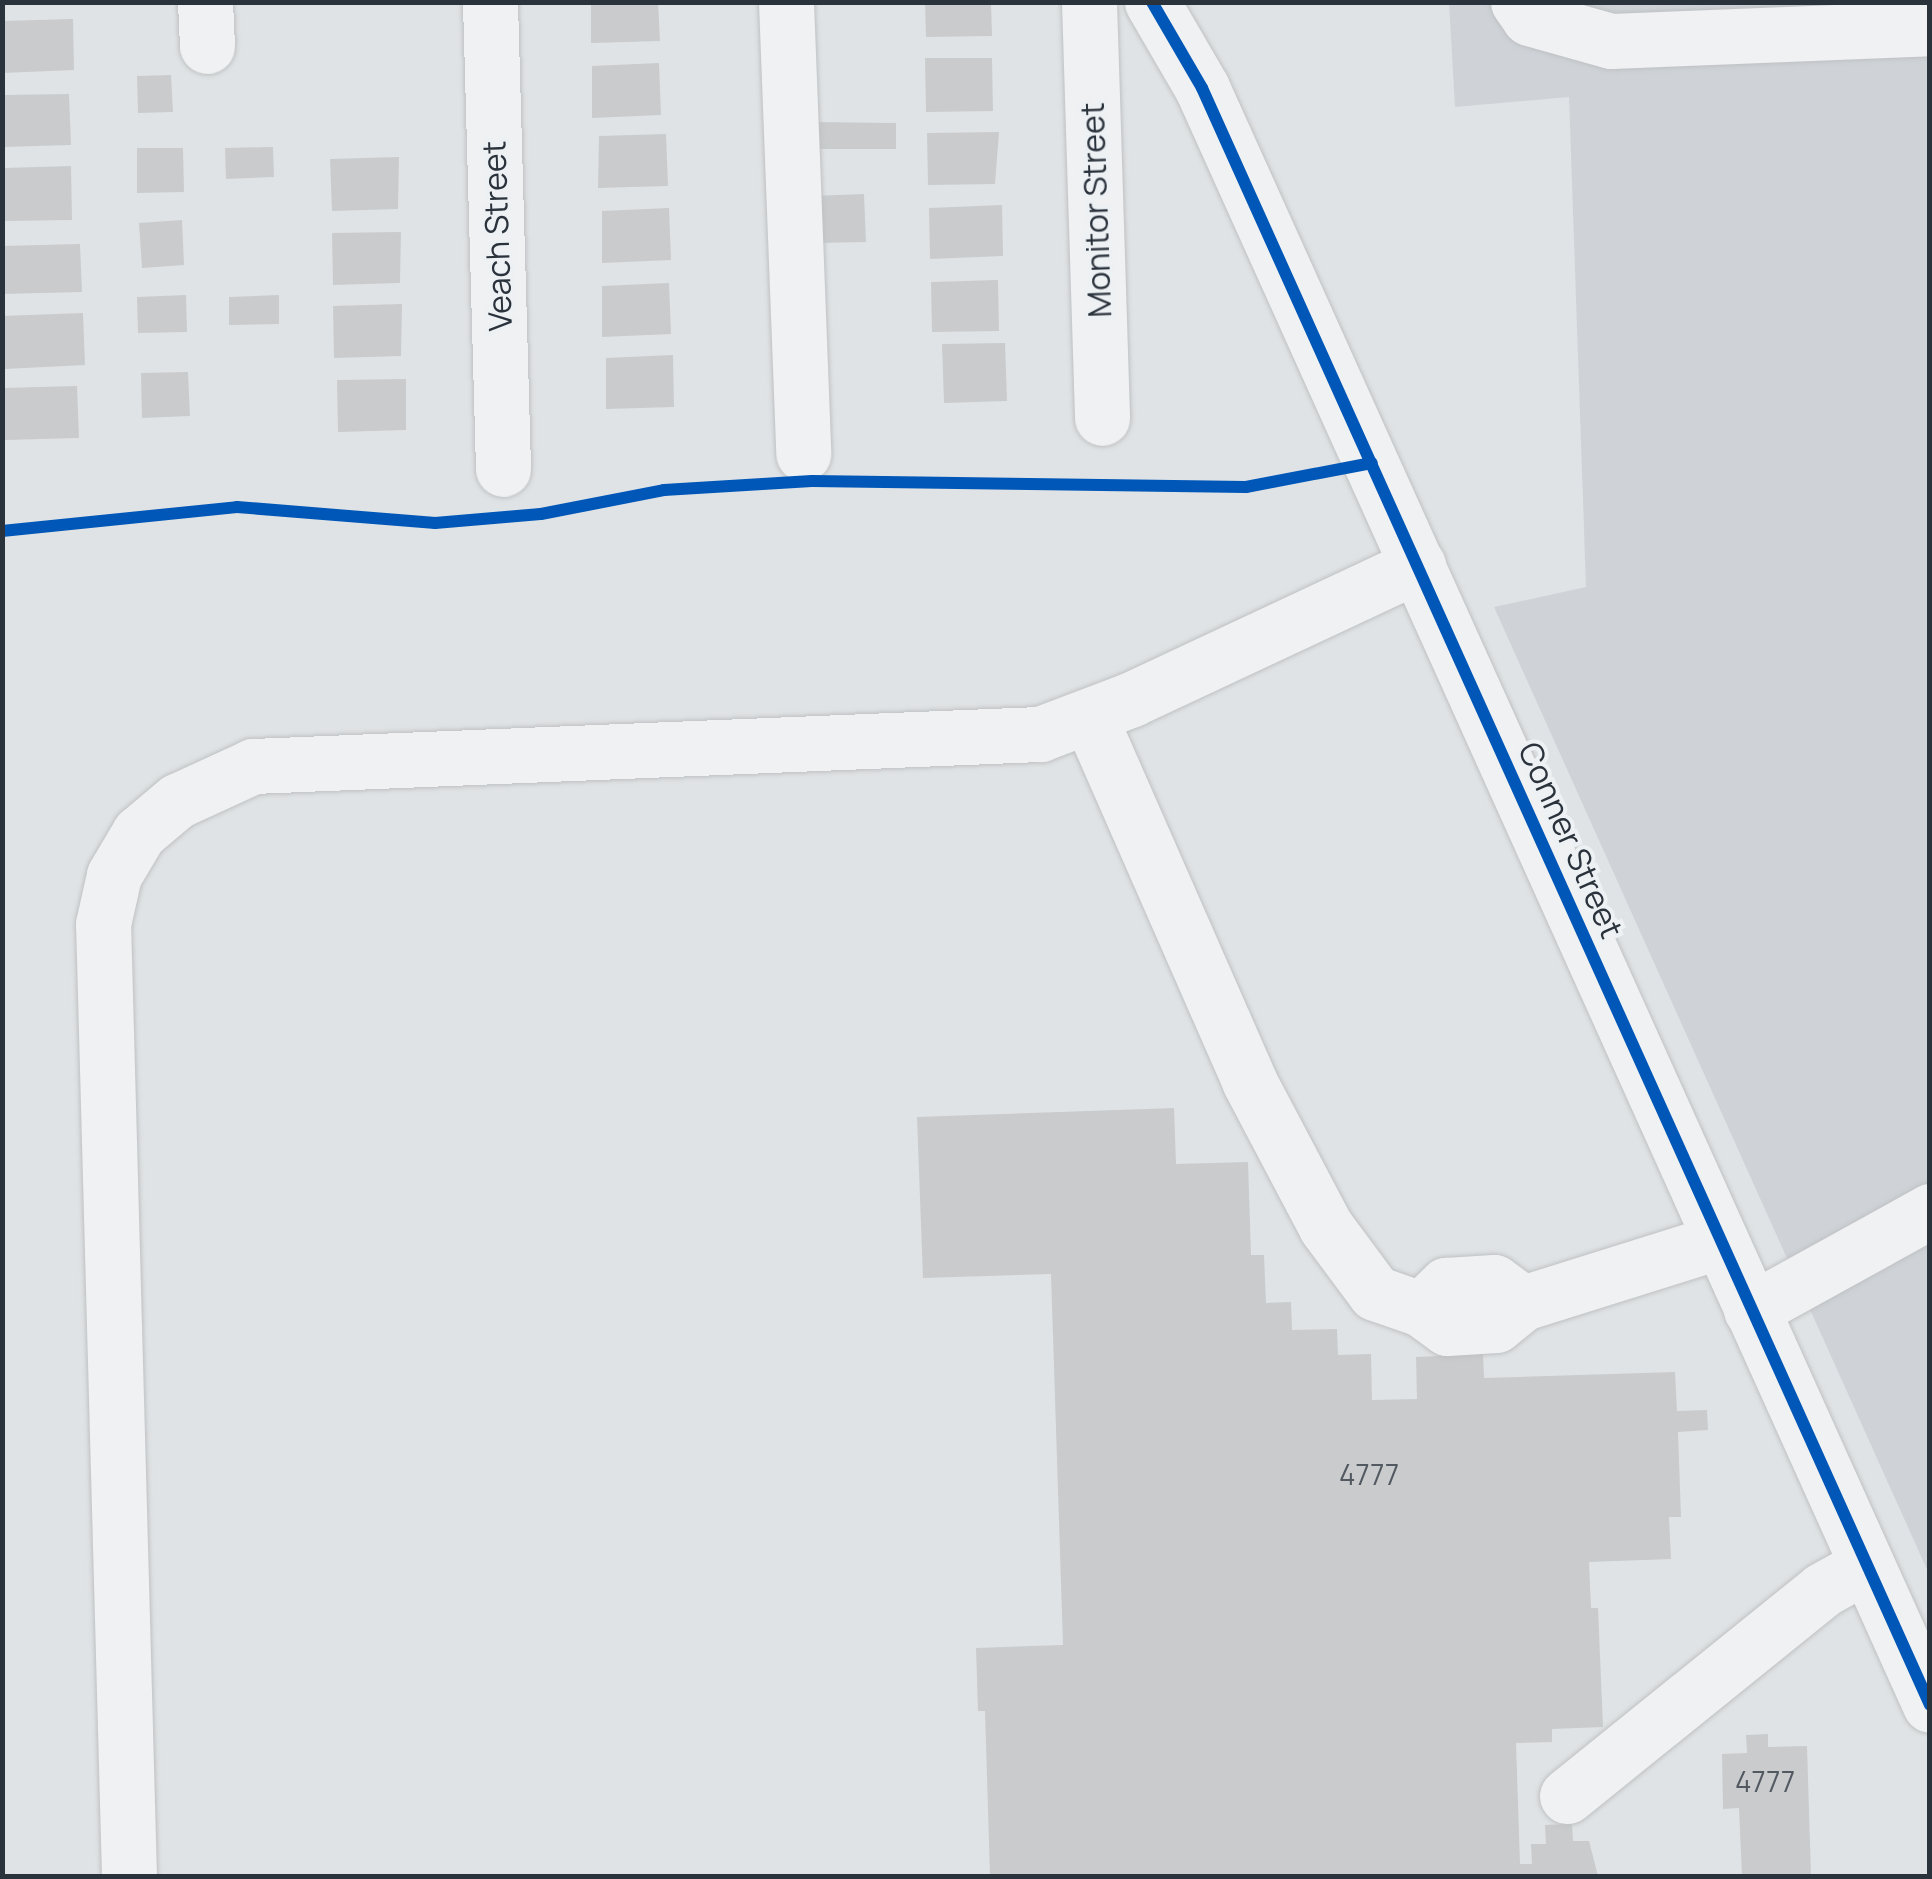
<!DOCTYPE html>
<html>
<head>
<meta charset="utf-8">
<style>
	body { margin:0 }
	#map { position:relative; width:1932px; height:1879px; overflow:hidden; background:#e0e3e5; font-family:Manrope,sans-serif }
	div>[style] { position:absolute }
	.built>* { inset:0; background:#cfd3d8 }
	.building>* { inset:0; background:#c9cbcd }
	.roads { filter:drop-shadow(0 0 2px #bfc1c3) drop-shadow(0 0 2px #bfc1c3) }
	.minor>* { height:55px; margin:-27.5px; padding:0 27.5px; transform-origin:27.5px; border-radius:27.5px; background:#eff1f2 }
	.cycleway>* { height:12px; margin:-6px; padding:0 6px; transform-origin:6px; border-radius:6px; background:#0057b8 }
	span { translate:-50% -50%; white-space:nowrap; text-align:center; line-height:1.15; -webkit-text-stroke:8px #eef1f4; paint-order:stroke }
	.number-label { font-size:28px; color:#525961 }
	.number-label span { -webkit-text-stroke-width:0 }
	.street-label { font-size:32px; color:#2a323c }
	.frame { position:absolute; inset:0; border:5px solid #2a323c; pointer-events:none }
</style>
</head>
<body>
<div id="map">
	<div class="built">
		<i style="clip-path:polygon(1449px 3px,1929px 3px,1929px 1574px,1494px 607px,1586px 587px,1569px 97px,1455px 107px)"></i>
	</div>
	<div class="building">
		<i style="clip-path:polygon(591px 2px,658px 2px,660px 41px,591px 43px)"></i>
		<i style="clip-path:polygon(925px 2px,991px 2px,992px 36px,926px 37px)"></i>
		<i style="clip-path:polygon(73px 19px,74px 70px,2px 73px,2px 21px)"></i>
		<i style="clip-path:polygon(925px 58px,992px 58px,993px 111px,926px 112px)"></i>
		<i style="clip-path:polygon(659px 63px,661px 115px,592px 118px,592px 66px)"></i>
		<i style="clip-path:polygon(171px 75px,173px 112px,138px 113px,137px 76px)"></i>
		<i style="clip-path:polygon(69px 94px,71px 145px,2px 147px,2px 95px)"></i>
		<i style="clip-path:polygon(812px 122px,896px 123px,896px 149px,812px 149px)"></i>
		<i style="clip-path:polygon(999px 132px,995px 184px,928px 185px,927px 133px)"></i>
		<i style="clip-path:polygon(666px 134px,668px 186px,598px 188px,599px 136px)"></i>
		<i style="clip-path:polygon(273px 147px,274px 177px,226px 179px,225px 148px)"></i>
		<i style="clip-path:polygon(137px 148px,183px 148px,184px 192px,137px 193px)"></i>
		<i style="clip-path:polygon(399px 157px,398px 209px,332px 211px,330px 159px)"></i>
		<i style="clip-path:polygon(71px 166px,72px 220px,5px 221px,4px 168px)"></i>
		<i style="clip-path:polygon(864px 194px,866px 242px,814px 243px,813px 196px)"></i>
		<i style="clip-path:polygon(1002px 205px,1003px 256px,930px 259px,929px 208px)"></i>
		<i style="clip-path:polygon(669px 208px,671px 260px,602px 263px,602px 211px)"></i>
		<i style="clip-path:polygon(182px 220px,184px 265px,142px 268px,139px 223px)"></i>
		<i style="clip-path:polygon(401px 232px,400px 283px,333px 285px,332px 233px)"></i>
		<i style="clip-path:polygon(80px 244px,82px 292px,2px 294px,2px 246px)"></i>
		<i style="clip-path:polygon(998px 280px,999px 331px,932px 332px,931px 282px)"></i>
		<i style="clip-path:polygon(669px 283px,671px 334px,602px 337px,602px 286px)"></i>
		<i style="clip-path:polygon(186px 295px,187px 332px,138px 333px,137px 297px)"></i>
		<i style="clip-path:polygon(279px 295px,279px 324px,229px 325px,229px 297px)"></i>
		<i style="clip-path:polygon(402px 304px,401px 356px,334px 358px,333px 306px)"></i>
		<i style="clip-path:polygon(83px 313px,85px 365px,4px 369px,2px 316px)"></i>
		<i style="clip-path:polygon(1005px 343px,1007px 401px,944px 403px,942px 344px)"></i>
		<i style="clip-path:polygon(673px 355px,674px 407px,606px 409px,606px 358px)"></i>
		<i style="clip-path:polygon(188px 372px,190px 416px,142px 418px,141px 373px)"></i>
		<i style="clip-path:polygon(406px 379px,406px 430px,338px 432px,337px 380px)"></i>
		<i style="clip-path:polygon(77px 386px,79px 438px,5px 440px,3px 388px)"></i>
		<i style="clip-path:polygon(1174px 1108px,1176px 1164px,1248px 1162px,1251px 1255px,1264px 1255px,1266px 1303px,1291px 1302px,1292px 1330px,1337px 1329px,1338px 1355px,1371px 1354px,1372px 1400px,1417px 1399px,1416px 1357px,1483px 1354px,1484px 1378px,1675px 1372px,1677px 1411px,1707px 1410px,1708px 1430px,1678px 1432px,1681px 1517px,1669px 1517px,1671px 1559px,1589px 1562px,1591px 1608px,1598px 1608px,1603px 1727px,1552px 1729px,1552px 1742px,1516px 1743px,1520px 1864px,1532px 1864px,1531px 1844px,1546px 1844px,1545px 1825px,1572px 1824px,1573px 1841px,1589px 1841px,1598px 1876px,990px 1876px,985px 1711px,978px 1711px,976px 1648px,1063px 1645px,1051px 1274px,923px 1278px,917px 1117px)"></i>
		<i style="clip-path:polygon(1768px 1734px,1768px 1747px,1807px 1746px,1811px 1876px,1742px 1876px,1739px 1808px,1723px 1809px,1722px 1754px,1747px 1753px,1746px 1735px)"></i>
	</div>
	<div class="roads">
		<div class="minor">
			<i style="left:205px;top:2px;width:44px;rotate:87.4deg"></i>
			<i style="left:490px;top:2px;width:467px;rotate:88.4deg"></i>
			<i style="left:786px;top:2px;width:452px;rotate:87.8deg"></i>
			<i style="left:1089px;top:2px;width:416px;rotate:88.2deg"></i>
			<i style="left:1152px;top:2px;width:99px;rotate:59.8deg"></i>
			<i style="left:1202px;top:88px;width:1773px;rotate:65.76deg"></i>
			<i style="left:1518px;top:2px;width:19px;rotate:55deg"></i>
			<i style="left:1529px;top:18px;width:85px;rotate:15.7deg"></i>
			<i style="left:1611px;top:41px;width:319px;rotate:-2.3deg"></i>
			<i style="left:1090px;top:718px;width:396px;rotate:66.3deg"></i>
			<i style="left:1249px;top:1081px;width:165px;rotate:62.2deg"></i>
			<i style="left:1326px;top:1227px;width:82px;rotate:53.4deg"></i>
			<i style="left:1375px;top:1293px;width:49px;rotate:19.2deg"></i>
			<i style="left:1421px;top:1309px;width:32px;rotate:36deg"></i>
			<i style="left:1447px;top:1328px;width:49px;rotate:-3.5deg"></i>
			<i style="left:1496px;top:1325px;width:35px;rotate:-39deg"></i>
			<i style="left:1523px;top:1303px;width:207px;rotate:-17.4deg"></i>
			<i style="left:1421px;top:1309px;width:35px;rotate:-44deg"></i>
			<i style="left:1446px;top:1285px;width:48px;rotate:-3.6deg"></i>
			<i style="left:1494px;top:1282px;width:36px;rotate:36deg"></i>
			<i style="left:1751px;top:1310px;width:205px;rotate:-28.9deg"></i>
			<i style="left:1567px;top:1796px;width:328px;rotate:-38.9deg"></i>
			<i style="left:1822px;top:1590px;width:51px;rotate:-29.1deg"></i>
			<i style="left:129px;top:1876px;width:952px;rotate:-91.56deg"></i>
			<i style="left:103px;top:924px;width:50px;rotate:-77.3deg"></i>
			<i style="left:114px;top:875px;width:49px;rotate:-59.2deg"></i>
			<i style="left:139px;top:833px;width:50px;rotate:-40.1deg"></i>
			<i style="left:177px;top:801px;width:84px;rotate:-24.7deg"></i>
			<i style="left:253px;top:766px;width:788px;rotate:-2.33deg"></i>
			<i style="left:1040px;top:734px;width:98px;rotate:-20.8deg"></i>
			<i style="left:1132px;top:699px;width:316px;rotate:-25.1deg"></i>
		</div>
	</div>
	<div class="cycleway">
		<i style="left:1152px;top:2px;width:99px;rotate:59.8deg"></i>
		<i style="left:1202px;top:88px;width:1773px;rotate:65.76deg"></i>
		<i style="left:2px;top:531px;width:236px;rotate:-5.8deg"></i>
		<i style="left:237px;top:507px;width:199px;rotate:4.6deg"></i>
		<i style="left:435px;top:523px;width:106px;rotate:-4.9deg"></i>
		<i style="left:541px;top:514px;width:125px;rotate:-11deg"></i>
		<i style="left:664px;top:490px;width:148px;rotate:-3.5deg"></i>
		<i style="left:812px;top:481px;width:434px;rotate:0.8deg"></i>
		<i style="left:1246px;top:487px;width:128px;rotate:-10.8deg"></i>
	</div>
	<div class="number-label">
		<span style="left:1369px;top:1474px">4777</span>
		<span style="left:1765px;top:1781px">4777</span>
	</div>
	<div class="street-label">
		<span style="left:1096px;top:210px;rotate:-92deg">Monitor Street</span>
		<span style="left:497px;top:236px;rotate:-92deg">Veach Street</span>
		<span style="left:1571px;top:840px;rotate:66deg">Conner Street</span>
	</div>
	<div class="frame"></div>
</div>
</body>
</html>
